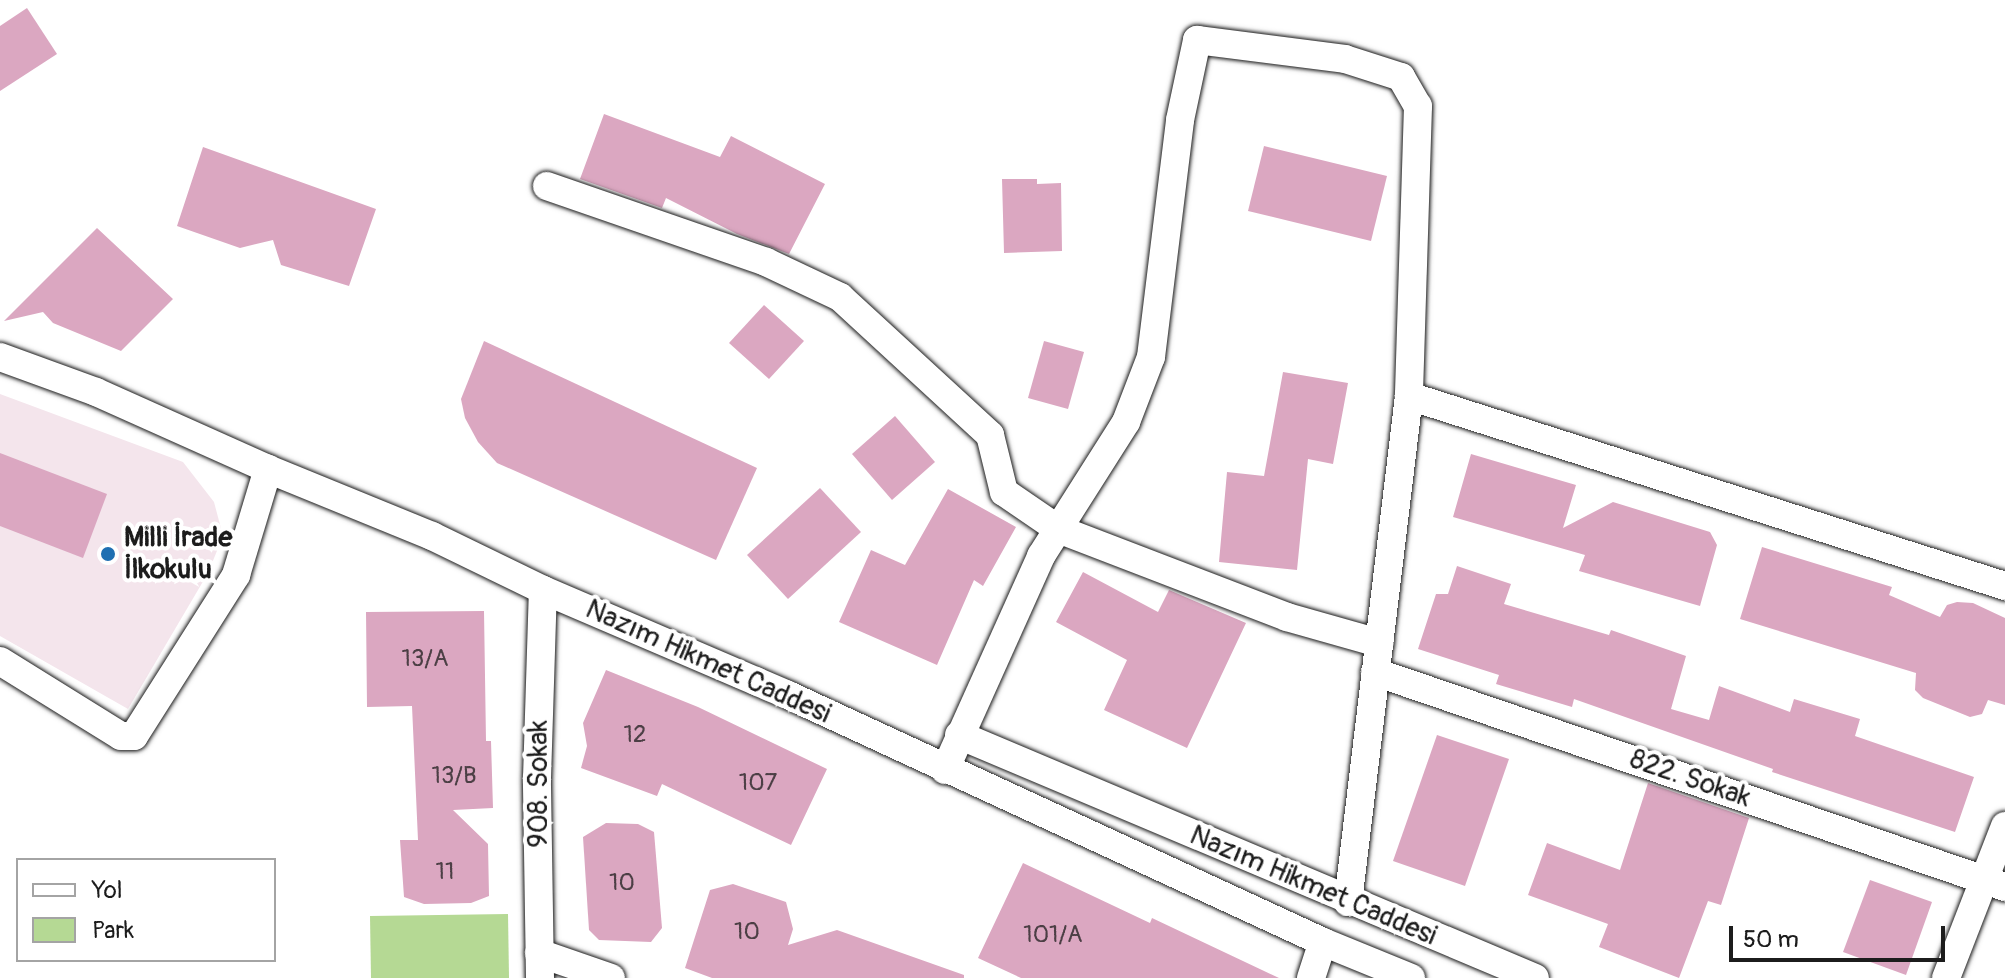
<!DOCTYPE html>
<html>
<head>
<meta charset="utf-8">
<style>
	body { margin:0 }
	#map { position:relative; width:2005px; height:978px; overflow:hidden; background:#fff; font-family:Pangolin,sans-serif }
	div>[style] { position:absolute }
	.built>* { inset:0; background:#f4e5ec }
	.green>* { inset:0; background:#b5d994 }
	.building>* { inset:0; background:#dba7c1 }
	.roads { filter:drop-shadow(0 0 2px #1c1c1c) drop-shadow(0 0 2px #1c1c1c) }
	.minor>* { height:28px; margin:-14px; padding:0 14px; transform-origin:14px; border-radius:14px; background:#fff }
	.dots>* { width:22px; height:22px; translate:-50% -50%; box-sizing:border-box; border:4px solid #fff; border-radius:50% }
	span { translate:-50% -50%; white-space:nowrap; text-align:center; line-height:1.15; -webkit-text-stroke:8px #fff; paint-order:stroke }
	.number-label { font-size:24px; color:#4c3f45 }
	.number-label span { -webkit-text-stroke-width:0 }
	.poi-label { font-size:28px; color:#1c1c1c; font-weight:700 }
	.left { translate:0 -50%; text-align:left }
	.street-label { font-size:28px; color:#1c1c1c }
	.legend { position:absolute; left:16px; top:858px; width:260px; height:104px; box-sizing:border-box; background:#fff; border:2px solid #a4a4a4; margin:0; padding:10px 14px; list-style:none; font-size:24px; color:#1c1c1c }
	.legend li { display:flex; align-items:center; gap:16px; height:40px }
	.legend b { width:40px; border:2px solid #a4a4a4 }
	.scale { position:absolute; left:1729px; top:926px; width:216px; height:36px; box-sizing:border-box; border:4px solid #1c1c1c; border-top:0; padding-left:10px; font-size:24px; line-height:28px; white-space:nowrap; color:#1c1c1c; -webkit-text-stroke:6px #fff; paint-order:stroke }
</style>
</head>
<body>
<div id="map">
	<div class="built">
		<i style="clip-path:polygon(0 394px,183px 462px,214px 502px,223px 536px,208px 573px,128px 709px,0 636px)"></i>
	</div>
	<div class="green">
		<i style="clip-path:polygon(508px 914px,509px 978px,371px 978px,370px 916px)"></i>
	</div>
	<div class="building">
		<i style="clip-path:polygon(27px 8px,57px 54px,0 91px,0 26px)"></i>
		<i style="clip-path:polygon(604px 114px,720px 157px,731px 136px,825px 184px,789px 254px,737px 234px,666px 198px,662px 208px,580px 179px)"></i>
		<i style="clip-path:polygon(1264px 146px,1387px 176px,1371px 241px,1248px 211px)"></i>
		<i style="clip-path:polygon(203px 147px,376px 209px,349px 286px,281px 265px,273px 240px,240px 248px,177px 226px)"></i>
		<i style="clip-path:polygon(1002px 179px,1037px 179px,1037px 184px,1061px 183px,1062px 251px,1004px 253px)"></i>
		<i style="clip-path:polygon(97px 228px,173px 299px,121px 351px,53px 323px,43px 312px,4px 321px)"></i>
		<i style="clip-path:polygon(764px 305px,804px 341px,769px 379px,729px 343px)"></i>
		<i style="clip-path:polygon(484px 341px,757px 468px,716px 560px,497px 463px,478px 442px,465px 418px,461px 399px)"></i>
		<i style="clip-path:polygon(1044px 341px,1084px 352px,1068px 409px,1028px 398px)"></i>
		<i style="clip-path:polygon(1283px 372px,1348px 383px,1333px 464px,1308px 459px,1297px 570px,1219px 562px,1227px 472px,1264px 476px)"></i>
		<i style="clip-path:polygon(895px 416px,935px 462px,892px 500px,852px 454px)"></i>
		<i style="clip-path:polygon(0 453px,107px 494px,83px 558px,0 526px)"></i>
		<i style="clip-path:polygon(1471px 454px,1576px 485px,1563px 528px,1613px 502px,1710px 532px,1717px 545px,1700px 606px,1579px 571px,1585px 555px,1453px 517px)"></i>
		<i style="clip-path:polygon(820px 488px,861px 532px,788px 599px,747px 555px)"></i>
		<i style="clip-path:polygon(948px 489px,1016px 527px,983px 586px,974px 580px,937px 665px,839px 622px,871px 550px,905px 565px)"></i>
		<i style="clip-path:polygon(1762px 547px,1892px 587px,1889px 595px,1940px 617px,1947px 605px,1957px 602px,1973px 603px,2005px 618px,2005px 705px,1988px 700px,1982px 714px,1970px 717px,1923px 698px,1915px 690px,1916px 673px,1740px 619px)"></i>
		<i style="clip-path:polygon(1457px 566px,1511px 584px,1504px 604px,1609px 635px,1611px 630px,1686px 656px,1671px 709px,1709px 720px,1719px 686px,1790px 712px,1794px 699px,1860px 719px,1855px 736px,1974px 777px,1955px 832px,1772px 772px,1773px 769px,1574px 699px,1572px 707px,1496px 684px,1499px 675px,1418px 649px,1436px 594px,1448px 594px)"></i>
		<i style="clip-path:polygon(1083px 572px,1158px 612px,1169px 590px,1246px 623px,1187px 748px,1104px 710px,1127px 660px,1056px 622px)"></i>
		<i style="clip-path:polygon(484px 611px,486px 741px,491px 741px,493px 808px,453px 810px,488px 844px,489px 896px,471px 903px,424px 904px,404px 897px,400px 840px,418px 840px,412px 706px,367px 707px,366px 612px)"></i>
		<i style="clip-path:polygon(606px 670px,698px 707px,827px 769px,791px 845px,662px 784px,657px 796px,581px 768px,587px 746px,583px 723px)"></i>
		<i style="clip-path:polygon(1437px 735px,1509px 759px,1465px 886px,1393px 861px)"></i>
		<i style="clip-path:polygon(1648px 783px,1749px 818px,1721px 905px,1708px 901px,1679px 978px,1599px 947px,1608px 924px,1528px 895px,1547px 843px,1620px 870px)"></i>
		<i style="clip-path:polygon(606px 823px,638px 824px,654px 832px,662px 928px,651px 942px,599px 940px,589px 930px,583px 837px)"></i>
		<i style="clip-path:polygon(1023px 863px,1150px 923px,1152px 918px,1279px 978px,1021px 978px,978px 958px)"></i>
		<i style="clip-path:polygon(1870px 880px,1932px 902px,1906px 975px,1843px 952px)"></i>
		<i style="clip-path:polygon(733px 884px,786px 902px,793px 929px,788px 945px,837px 930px,964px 975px,964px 978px,712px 978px,685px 968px,710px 890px)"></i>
	</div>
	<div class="roads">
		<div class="minor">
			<i style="left:547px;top:186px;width:232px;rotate:19.1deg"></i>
			<i style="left:766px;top:262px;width:82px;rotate:25.3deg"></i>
			<i style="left:840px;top:297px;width:204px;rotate:42.6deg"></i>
			<i style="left:990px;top:435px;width:59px;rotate:76.2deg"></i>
			<i style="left:1004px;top:492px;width:65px;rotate:34.4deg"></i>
			<i style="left:1058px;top:529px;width:245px;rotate:21deg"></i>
			<i style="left:1287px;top:617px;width:96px;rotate:15.8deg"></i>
			<i style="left:0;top:357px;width:102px;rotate:20deg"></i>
			<i style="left:96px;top:392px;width:188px;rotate:24.1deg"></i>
			<i style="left:268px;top:469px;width:177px;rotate:22.2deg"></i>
			<i style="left:432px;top:536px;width:123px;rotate:25.9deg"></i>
			<i style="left:543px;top:590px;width:267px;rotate:23.2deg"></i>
			<i style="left:788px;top:695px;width:589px;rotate:24.78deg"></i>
			<i style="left:1323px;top:942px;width:95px;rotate:22.2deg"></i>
			<i style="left:1409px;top:396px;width:626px;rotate:17.68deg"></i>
			<i style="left:0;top:661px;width:142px;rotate:31.8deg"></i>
			<i style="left:121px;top:736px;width:13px"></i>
			<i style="left:134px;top:736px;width:191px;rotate:-57.6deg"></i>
			<i style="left:236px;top:575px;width:111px;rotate:-73.2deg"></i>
			<i style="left:1375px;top:672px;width:666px;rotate:18.84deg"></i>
			<i style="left:959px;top:735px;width:625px;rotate:22.87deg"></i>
			<i style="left:945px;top:770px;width:235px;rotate:-65.8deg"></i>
			<i style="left:1041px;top:556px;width:159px;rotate:-57.6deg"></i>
			<i style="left:1126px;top:422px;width:70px;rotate:-69deg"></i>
			<i style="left:1151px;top:357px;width:239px;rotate:-83deg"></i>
			<i style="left:1180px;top:120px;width:82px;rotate:-78deg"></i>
			<i style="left:1197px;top:40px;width:149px;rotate:7.3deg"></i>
			<i style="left:1345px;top:59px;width:59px;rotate:17.8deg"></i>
			<i style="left:1401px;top:77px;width:34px;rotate:60deg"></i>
			<i style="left:1418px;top:106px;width:290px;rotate:91.8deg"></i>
			<i style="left:1409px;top:396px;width:510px;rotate:96.87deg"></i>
			<i style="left:539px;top:953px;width:76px;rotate:19.1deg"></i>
			<i style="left:540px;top:978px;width:200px;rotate:-90.9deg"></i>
			<i style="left:537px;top:778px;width:188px;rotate:-88.2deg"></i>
			<i style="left:1311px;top:978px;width:38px;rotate:-72deg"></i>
			<i style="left:1946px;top:978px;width:163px;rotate:-68.8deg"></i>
		</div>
	</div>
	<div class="dots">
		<i style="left:108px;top:554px;background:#1f6fb2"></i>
	</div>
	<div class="number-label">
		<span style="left:425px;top:659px">13/A</span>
		<span style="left:635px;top:735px">12</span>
		<span style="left:454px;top:776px">13/B</span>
		<span style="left:758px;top:783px">107</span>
		<span style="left:445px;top:872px">11</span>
		<span style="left:622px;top:883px">10</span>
		<span style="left:747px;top:932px">10</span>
		<span style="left:1053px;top:935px">101/A</span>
	</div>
	<div class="poi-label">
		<span class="left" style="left:124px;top:554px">Milli İrade<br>İlkokulu</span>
	</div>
	<div class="street-label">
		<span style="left:708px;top:662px;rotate:24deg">Nazım Hikmet Caddesi</span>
		<span style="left:1690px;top:779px;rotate:19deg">822. Sokak</span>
		<span style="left:539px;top:784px;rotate:-90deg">908. Sokak</span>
		<span style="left:1313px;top:886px;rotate:23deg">Nazım Hikmet Caddesi</span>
	</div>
	<ul class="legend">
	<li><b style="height:10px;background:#fff"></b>Yol</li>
	<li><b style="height:22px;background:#b5d994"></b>Park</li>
	</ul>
	<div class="scale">50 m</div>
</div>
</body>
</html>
